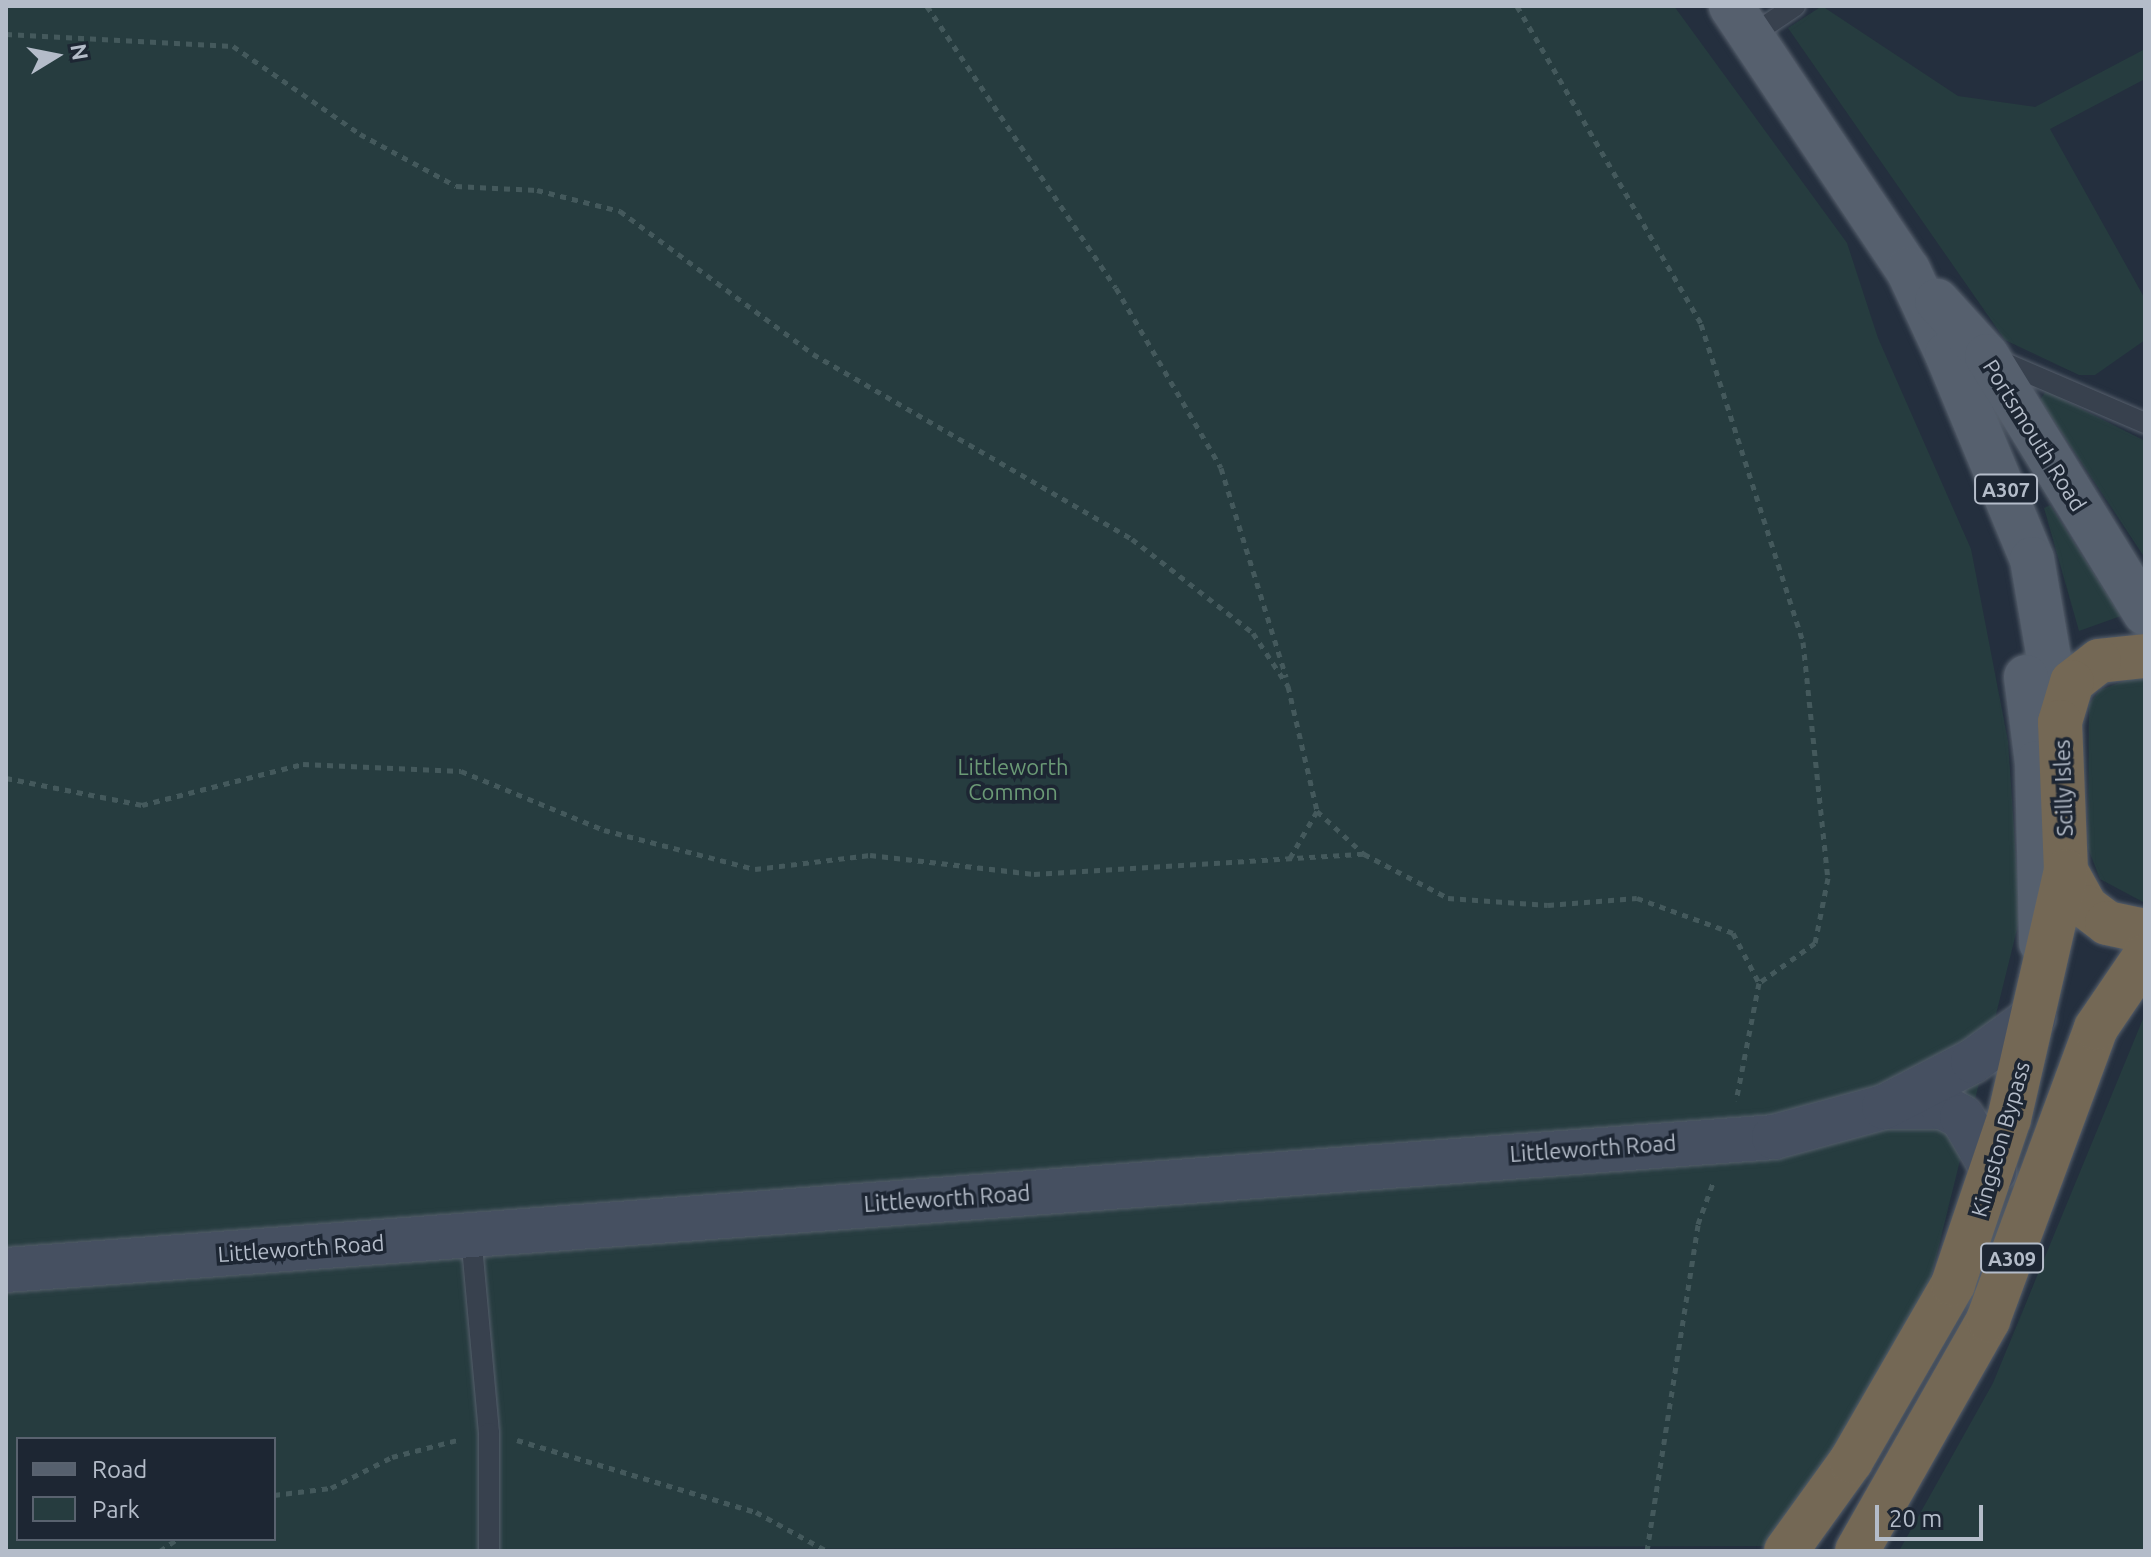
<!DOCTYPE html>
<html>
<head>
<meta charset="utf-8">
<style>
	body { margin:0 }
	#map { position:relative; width:2151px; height:1557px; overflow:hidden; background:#242f3e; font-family:Ubuntu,sans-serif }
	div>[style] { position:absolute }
	.green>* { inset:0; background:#263c3f }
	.path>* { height:5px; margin-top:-2.5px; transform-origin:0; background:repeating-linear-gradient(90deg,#44595c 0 6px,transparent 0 12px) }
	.roads { filter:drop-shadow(0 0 2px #565f6c) drop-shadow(0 0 2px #565f6c) }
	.lane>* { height:20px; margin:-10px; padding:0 10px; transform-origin:10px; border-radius:10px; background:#38414e }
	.secondary>* { height:44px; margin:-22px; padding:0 22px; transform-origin:22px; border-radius:22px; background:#465061 }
	.primary>* { height:44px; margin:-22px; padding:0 22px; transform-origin:22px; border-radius:22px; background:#56606e }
	.highway>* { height:44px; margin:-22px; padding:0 22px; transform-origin:22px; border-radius:22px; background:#746855 }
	span { translate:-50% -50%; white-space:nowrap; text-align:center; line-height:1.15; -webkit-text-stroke:7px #1d2633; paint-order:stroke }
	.shield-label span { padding:2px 6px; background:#1d2633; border:2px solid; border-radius:6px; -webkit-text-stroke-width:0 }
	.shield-label { font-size:20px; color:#b4bcc9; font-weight:700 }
	.street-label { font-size:22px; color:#b4bcc9 }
	.park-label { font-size:22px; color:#6b9a76 }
	.frame { position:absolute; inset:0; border:8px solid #b4bcc9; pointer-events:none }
	.legend { position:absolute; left:16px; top:1437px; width:260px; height:104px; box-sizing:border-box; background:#1d2633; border:2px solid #59626f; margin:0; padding:10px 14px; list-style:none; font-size:24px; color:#b4bcc9 }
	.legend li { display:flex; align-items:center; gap:16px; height:40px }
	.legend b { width:40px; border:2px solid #59626f }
	.north { position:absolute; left:16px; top:16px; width:80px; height:80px; -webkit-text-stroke:6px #1d2633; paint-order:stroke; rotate:80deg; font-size:22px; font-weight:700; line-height:32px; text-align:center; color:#b4bcc9 }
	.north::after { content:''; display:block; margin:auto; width:28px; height:36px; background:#b4bcc9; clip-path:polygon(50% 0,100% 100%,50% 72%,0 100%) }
	.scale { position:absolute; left:1875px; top:1505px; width:108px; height:36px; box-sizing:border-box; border:4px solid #b4bcc9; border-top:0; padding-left:10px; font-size:24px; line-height:28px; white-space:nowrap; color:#b4bcc9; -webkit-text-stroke:6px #1d2633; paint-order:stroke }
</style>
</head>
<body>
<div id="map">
	<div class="green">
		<i style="clip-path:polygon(evenodd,6px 6px,1674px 6px,1847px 243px,1878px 338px,1971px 549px,2008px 741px,2020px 917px,1929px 1286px,1775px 1546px,6px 1551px,6px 6px,18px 1439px,274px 1439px,274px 1539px,18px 1539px,18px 1439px)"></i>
		<i style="clip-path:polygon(1822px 6px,1958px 96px,2035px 107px,2145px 49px,2145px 79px,2050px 129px,2145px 299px,2145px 340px,2095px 375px,2079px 375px,2005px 340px,1788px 28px)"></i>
		<i style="clip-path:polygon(2046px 391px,2145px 441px,2145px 558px,2040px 400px)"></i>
		<i style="clip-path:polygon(2050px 505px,2121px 616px,2079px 631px,2044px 508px)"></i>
		<i style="clip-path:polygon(2135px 677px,2145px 680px,2145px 903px,2100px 879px,2088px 848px,2089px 704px,2100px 690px)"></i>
		<i style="clip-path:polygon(2145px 1014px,2145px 1551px,1899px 1551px,1993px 1383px)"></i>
	</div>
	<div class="path">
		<i style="left:927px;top:6px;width:339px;rotate:56.2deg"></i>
		<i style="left:1116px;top:288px;width:208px;rotate:59.7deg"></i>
		<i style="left:1221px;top:468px;width:219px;rotate:72.7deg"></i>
		<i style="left:1517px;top:6px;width:367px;rotate:59.9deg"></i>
		<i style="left:1701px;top:324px;width:334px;rotate:72.2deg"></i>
		<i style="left:1803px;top:642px;width:237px;rotate:84deg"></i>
		<i style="left:1828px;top:878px;width:66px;rotate:101.3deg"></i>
		<i style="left:1815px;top:943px;width:69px;rotate:144.5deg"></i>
		<i style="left:1759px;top:983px;width:120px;rotate:101deg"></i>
		<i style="left:6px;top:34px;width:227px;rotate:3deg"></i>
		<i style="left:233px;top:46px;width:155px;rotate:34.7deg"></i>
		<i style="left:360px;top:134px;width:109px;rotate:28.4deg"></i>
		<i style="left:456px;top:186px;width:81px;rotate:2.8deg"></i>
		<i style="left:537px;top:190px;width:86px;rotate:14.2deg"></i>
		<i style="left:620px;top:211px;width:240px;rotate:36.5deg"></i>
		<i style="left:813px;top:354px;width:369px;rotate:30.1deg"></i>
		<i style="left:1132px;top:539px;width:153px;rotate:37.8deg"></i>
		<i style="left:1253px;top:633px;width:64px;rotate:56.6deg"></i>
		<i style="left:1288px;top:686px;width:128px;rotate:76.9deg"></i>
		<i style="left:1317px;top:811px;width:64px;rotate:42.5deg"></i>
		<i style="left:1364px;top:854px;width:95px;rotate:27.6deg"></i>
		<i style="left:1448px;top:898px;width:100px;rotate:4deg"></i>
		<i style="left:1548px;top:905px;width:89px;rotate:-4.5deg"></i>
		<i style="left:1637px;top:898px;width:102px;rotate:20deg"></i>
		<i style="left:1733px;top:933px;width:56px;rotate:62.5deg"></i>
		<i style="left:6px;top:778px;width:139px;rotate:11.2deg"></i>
		<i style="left:142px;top:805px;width:166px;rotate:-14.3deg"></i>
		<i style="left:303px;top:764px;width:158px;rotate:2.5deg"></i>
		<i style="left:461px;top:771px;width:155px;rotate:22.4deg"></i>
		<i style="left:604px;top:830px;width:156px;rotate:14.5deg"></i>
		<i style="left:755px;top:869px;width:116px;rotate:-6.9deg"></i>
		<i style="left:870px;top:855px;width:165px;rotate:6.6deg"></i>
		<i style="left:1034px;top:874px;width:330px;rotate:-3.5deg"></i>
		<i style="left:1290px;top:858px;width:54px;rotate:-60.1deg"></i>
		<i style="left:517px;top:1440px;width:250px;rotate:16.8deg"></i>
		<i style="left:756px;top:1512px;width:81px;rotate:28.8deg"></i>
		<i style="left:274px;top:1495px;width:57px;rotate:-7deg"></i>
		<i style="left:331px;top:1488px;width:68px;rotate:-26.9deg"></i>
		<i style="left:392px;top:1457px;width:71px;rotate:-14.6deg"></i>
		<i style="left:160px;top:1551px;width:21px;rotate:-35deg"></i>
		<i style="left:1647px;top:1551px;width:331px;rotate:-81.1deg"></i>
		<i style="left:1698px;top:1224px;width:47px;rotate:-70deg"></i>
	</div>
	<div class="roads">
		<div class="lane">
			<i style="left:1752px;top:35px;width:52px;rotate:-34deg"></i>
			<i style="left:1991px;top:357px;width:168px;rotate:23.2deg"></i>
			<i style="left:471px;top:1235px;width:199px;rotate:84.8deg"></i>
			<i style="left:489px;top:1433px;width:118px;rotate:90deg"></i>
		</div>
		<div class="secondary">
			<i style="left:1887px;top:1107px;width:56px"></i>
			<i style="left:1943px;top:1107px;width:21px;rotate:28deg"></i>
			<i style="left:1962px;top:1117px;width:63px;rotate:59.3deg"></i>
			<i style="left:6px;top:1270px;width:1773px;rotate:-4.3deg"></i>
			<i style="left:1774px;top:1137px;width:114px;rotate:-15.3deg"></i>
			<i style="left:1884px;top:1107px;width:100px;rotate:-27.3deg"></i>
			<i style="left:1973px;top:1061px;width:75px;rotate:-35.8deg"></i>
		</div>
		<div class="primary">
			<i style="left:1731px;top:6px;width:318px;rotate:56.2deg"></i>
			<i style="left:1908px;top:270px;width:93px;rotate:65.1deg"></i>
			<i style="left:1947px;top:354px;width:222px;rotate:67.5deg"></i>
			<i style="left:2032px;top:559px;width:165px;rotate:80.3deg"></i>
			<i style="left:1937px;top:301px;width:74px;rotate:47.7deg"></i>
			<i style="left:1987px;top:356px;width:302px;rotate:58.4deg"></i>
			<i style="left:2026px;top:677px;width:87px;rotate:82.7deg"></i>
			<i style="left:2037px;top:763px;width:180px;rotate:88.7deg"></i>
		</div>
		<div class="highway">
			<i style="left:2145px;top:656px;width:46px;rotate:173.8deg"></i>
			<i style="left:2099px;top:661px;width:34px;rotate:142deg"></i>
			<i style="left:2072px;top:682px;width:42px;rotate:106.7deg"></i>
			<i style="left:2060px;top:722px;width:149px;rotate:87.7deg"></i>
			<i style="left:2066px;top:871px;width:41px;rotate:60.9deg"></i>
			<i style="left:2086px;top:907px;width:26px;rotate:37deg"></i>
			<i style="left:2107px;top:923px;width:39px;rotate:12deg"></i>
			<i style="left:1786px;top:1551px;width:111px;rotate:-54.2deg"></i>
			<i style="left:1851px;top:1461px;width:204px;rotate:-60deg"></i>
			<i style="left:1953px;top:1284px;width:174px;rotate:-71.3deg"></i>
			<i style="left:2009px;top:1119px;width:254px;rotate:-77.1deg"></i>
			<i style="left:1857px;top:1551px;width:266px;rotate:-60.4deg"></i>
			<i style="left:1988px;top:1320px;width:311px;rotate:-69.7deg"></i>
			<i style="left:2096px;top:1028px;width:87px;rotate:-55.8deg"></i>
		</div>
	</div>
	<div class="shield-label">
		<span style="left:2006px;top:489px">A307</span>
		<span style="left:2012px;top:1258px">A309</span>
	</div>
	<div class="street-label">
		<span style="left:2035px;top:435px;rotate:58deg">Portsmouth Road</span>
		<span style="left:2063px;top:788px;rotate:-92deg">Scilly Isles</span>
		<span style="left:2000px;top:1139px;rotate:-74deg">Kingston Bypass</span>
		<span style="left:1593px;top:1148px;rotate:-4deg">Littleworth Road</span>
		<span style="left:947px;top:1198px;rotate:-4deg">Littleworth Road</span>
		<span style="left:301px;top:1248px;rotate:-4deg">Littleworth Road</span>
	</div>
	<div class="park-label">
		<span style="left:1013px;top:779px">Littleworth<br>Common</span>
	</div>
	<div class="frame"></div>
	<ul class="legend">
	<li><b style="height:10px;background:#56606e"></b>Road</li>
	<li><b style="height:22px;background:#263c3f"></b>Park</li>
	</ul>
	<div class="north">N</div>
	<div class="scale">20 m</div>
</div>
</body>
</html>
